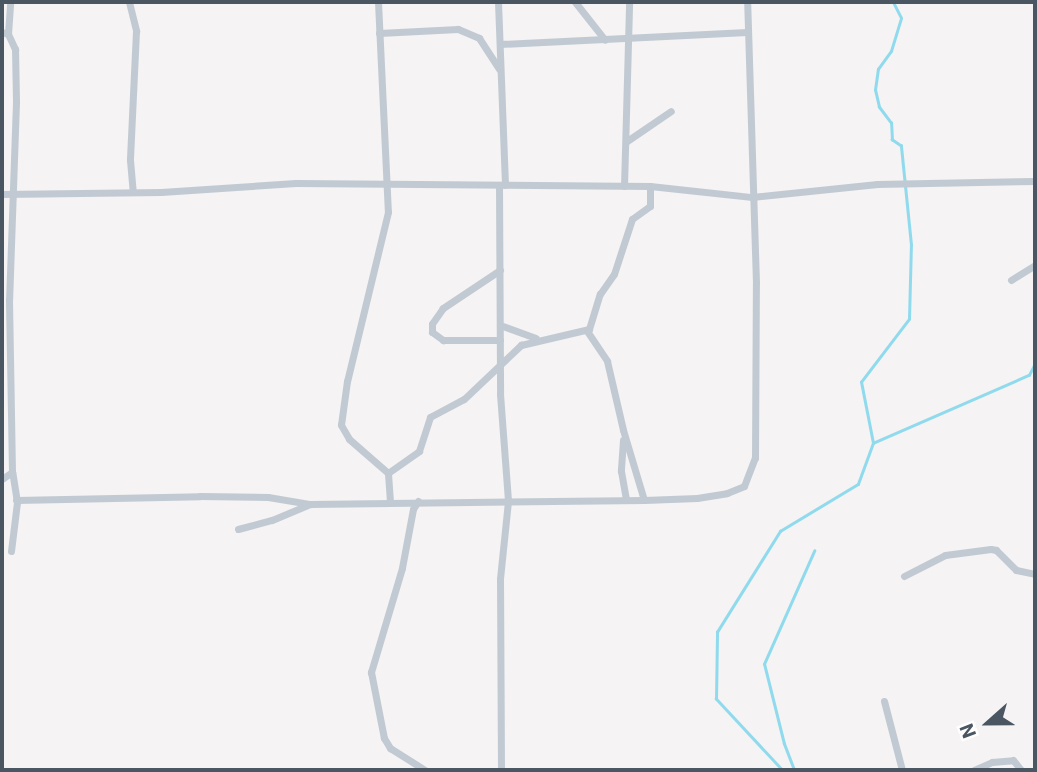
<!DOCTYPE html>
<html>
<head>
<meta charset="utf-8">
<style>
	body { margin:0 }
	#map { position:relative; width:1037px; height:772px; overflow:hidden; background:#f5f3f3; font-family:Roboto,sans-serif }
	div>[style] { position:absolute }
	.stream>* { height:2.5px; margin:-1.25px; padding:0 1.25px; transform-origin:1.25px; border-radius:1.25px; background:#90daee }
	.minor>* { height:7px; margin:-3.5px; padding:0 3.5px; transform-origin:3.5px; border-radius:3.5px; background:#c1cad2 }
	span { translate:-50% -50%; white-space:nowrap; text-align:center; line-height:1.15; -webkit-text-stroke:6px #fff; paint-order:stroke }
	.frame { position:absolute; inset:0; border:4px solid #4a5661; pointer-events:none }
	.north { position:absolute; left:953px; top:688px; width:70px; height:70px; -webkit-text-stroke:5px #fff; paint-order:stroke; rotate:249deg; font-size:19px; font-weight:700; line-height:28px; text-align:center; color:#4a5661 }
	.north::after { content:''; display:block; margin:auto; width:24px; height:32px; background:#4a5661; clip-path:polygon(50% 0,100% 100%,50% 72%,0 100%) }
</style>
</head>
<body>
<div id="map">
	<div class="stream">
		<i style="left:873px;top:443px;width:62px;rotate:-101.1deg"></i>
		<i style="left:861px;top:382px;width:79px;rotate:-52.7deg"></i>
		<i style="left:909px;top:319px;width:74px;rotate:-88.5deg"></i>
		<i style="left:911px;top:245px;width:100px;rotate:-95.8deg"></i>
		<i style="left:901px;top:146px;width:11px;rotate:-146deg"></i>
		<i style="left:892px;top:140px;width:17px;rotate:-93deg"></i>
		<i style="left:891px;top:123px;width:20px;rotate:-127deg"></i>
		<i style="left:879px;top:107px;width:17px;rotate:-103deg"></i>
		<i style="left:875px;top:90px;width:21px;rotate:-82deg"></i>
		<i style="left:878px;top:69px;width:22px;rotate:-54deg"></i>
		<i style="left:891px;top:51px;width:34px;rotate:-73deg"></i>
		<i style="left:901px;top:18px;width:18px;rotate:-117deg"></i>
		<i style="left:782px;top:770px;width:97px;rotate:-132.9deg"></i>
		<i style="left:716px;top:699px;width:67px;rotate:-89.1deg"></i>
		<i style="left:717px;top:632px;width:119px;rotate:-58deg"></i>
		<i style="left:780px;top:531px;width:91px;rotate:-31.1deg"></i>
		<i style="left:858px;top:484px;width:44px;rotate:-69.9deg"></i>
		<i style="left:873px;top:443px;width:170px;rotate:-23.6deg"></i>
		<i style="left:1029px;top:375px;width:13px;rotate:-63deg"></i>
		<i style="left:794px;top:770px;width:28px;rotate:-111deg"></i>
		<i style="left:784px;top:744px;width:82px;rotate:-104deg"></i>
		<i style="left:764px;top:664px;width:124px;rotate:-66.1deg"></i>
	</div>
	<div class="minor">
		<i style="left:129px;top:2px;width:30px;rotate:76deg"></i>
		<i style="left:136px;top:31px;width:129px;rotate:92.7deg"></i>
		<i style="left:130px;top:160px;width:32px;rotate:85deg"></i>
		<i style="left:378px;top:2px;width:210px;rotate:87.3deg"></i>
		<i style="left:388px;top:212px;width:174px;rotate:103.6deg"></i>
		<i style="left:347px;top:381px;width:44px;rotate:97.8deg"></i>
		<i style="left:341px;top:425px;width:16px;rotate:60deg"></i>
		<i style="left:349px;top:439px;width:52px;rotate:41.1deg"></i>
		<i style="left:498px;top:2px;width:183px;rotate:87.8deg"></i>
		<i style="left:575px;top:2px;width:48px;rotate:51.7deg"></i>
		<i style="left:2px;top:32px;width:6px;rotate:18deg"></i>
		<i style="left:8px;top:34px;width:17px;rotate:65deg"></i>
		<i style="left:15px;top:49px;width:53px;rotate:88.9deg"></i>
		<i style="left:16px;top:102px;width:198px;rotate:92deg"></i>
		<i style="left:9px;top:300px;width:172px;rotate:89deg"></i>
		<i style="left:12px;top:472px;width:12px;rotate:145deg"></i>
		<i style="left:379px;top:33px;width:79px;rotate:-2.9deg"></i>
		<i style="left:458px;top:29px;width:23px;rotate:23deg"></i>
		<i style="left:479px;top:38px;width:37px;rotate:57deg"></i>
		<i style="left:8px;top:34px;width:32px;rotate:-86deg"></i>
		<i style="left:500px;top:44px;width:247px;rotate:-2.8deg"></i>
		<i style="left:627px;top:141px;width:53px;rotate:-34.3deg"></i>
		<i style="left:499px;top:185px;width:209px;rotate:89.7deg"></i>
		<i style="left:500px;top:394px;width:107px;rotate:85.7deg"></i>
		<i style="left:508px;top:501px;width:78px;rotate:95.9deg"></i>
		<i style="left:500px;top:579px;width:191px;rotate:89.7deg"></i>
		<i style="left:624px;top:186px;width:184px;rotate:-88.4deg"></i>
		<i style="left:2px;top:194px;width:159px;rotate:-0.7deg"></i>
		<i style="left:161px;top:192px;width:135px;rotate:-3.8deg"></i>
		<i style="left:296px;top:183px;width:354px;rotate:0.5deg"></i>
		<i style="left:650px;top:186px;width:103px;rotate:6.2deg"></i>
		<i style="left:752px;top:197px;width:126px;rotate:-5.9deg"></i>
		<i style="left:877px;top:184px;width:158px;rotate:-1.1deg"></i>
		<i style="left:500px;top:270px;width:69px;rotate:146.3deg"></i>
		<i style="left:443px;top:308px;width:19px;rotate:125deg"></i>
		<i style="left:432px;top:324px;width:8px;rotate:90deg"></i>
		<i style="left:432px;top:332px;width:14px;rotate:36deg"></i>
		<i style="left:443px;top:340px;width:57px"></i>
		<i style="left:1011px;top:280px;width:28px;rotate:-32deg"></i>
		<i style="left:500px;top:325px;width:38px;rotate:20deg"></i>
		<i style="left:587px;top:331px;width:36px;rotate:56deg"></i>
		<i style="left:607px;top:361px;width:71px;rotate:76.9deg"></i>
		<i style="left:623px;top:430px;width:73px;rotate:73.3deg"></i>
		<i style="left:623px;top:440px;width:31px;rotate:94deg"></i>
		<i style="left:621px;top:471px;width:27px;rotate:80deg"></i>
		<i style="left:16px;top:500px;width:184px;rotate:-1.2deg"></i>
		<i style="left:200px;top:496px;width:68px;rotate:0.8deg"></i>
		<i style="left:268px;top:497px;width:43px;rotate:9.5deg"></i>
		<i style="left:310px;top:504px;width:334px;rotate:-0.7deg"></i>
		<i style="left:644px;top:500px;width:53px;rotate:-2.2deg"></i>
		<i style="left:697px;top:498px;width:30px;rotate:-9deg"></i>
		<i style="left:727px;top:493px;width:18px;rotate:-22deg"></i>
		<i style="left:744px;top:486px;width:30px;rotate:-69deg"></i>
		<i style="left:755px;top:458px;width:175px;rotate:-89.7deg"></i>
		<i style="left:756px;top:283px;width:281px;rotate:-91.8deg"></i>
		<i style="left:418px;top:501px;width:9px;rotate:122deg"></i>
		<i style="left:413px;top:509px;width:60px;rotate:100.6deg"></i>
		<i style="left:402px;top:568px;width:109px;rotate:106.6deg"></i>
		<i style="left:371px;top:672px;width:67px;rotate:78.9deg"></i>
		<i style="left:384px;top:738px;width:12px;rotate:59deg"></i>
		<i style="left:390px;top:748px;width:41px;rotate:32.2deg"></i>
		<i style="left:390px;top:502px;width:29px;rotate:-94deg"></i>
		<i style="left:388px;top:473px;width:38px;rotate:-35deg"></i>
		<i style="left:419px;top:451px;width:36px;rotate:-72deg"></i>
		<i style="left:430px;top:417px;width:38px;rotate:-28deg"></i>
		<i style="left:464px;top:399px;width:79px;rotate:-43.5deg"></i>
		<i style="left:521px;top:345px;width:70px;rotate:-13.2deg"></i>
		<i style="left:589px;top:329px;width:37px;rotate:-73deg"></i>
		<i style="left:600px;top:294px;width:24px;rotate:-55deg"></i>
		<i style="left:614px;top:274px;width:58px;rotate:-71.9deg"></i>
		<i style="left:632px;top:219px;width:22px;rotate:-36deg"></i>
		<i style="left:650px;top:206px;width:20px;rotate:-90deg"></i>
		<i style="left:238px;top:529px;width:35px;rotate:-15deg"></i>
		<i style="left:272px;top:520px;width:41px;rotate:-22.8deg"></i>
		<i style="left:11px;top:551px;width:49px;rotate:-83deg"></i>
		<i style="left:17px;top:502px;width:30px;rotate:-99deg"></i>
		<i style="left:904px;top:576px;width:46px;rotate:-27.1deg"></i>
		<i style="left:945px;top:555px;width:46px;rotate:-7.4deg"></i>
		<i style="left:991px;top:549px;width:5px;rotate:11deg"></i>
		<i style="left:996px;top:550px;width:28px;rotate:45deg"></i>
		<i style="left:1016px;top:570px;width:19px;rotate:12deg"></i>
		<i style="left:884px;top:701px;width:71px;rotate:75.4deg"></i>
		<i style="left:974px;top:770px;width:20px;rotate:-24deg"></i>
		<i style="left:992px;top:762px;width:21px;rotate:-5deg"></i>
		<i style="left:1013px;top:760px;width:13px;rotate:51deg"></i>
	</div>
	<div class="frame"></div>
	<div class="north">N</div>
</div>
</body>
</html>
